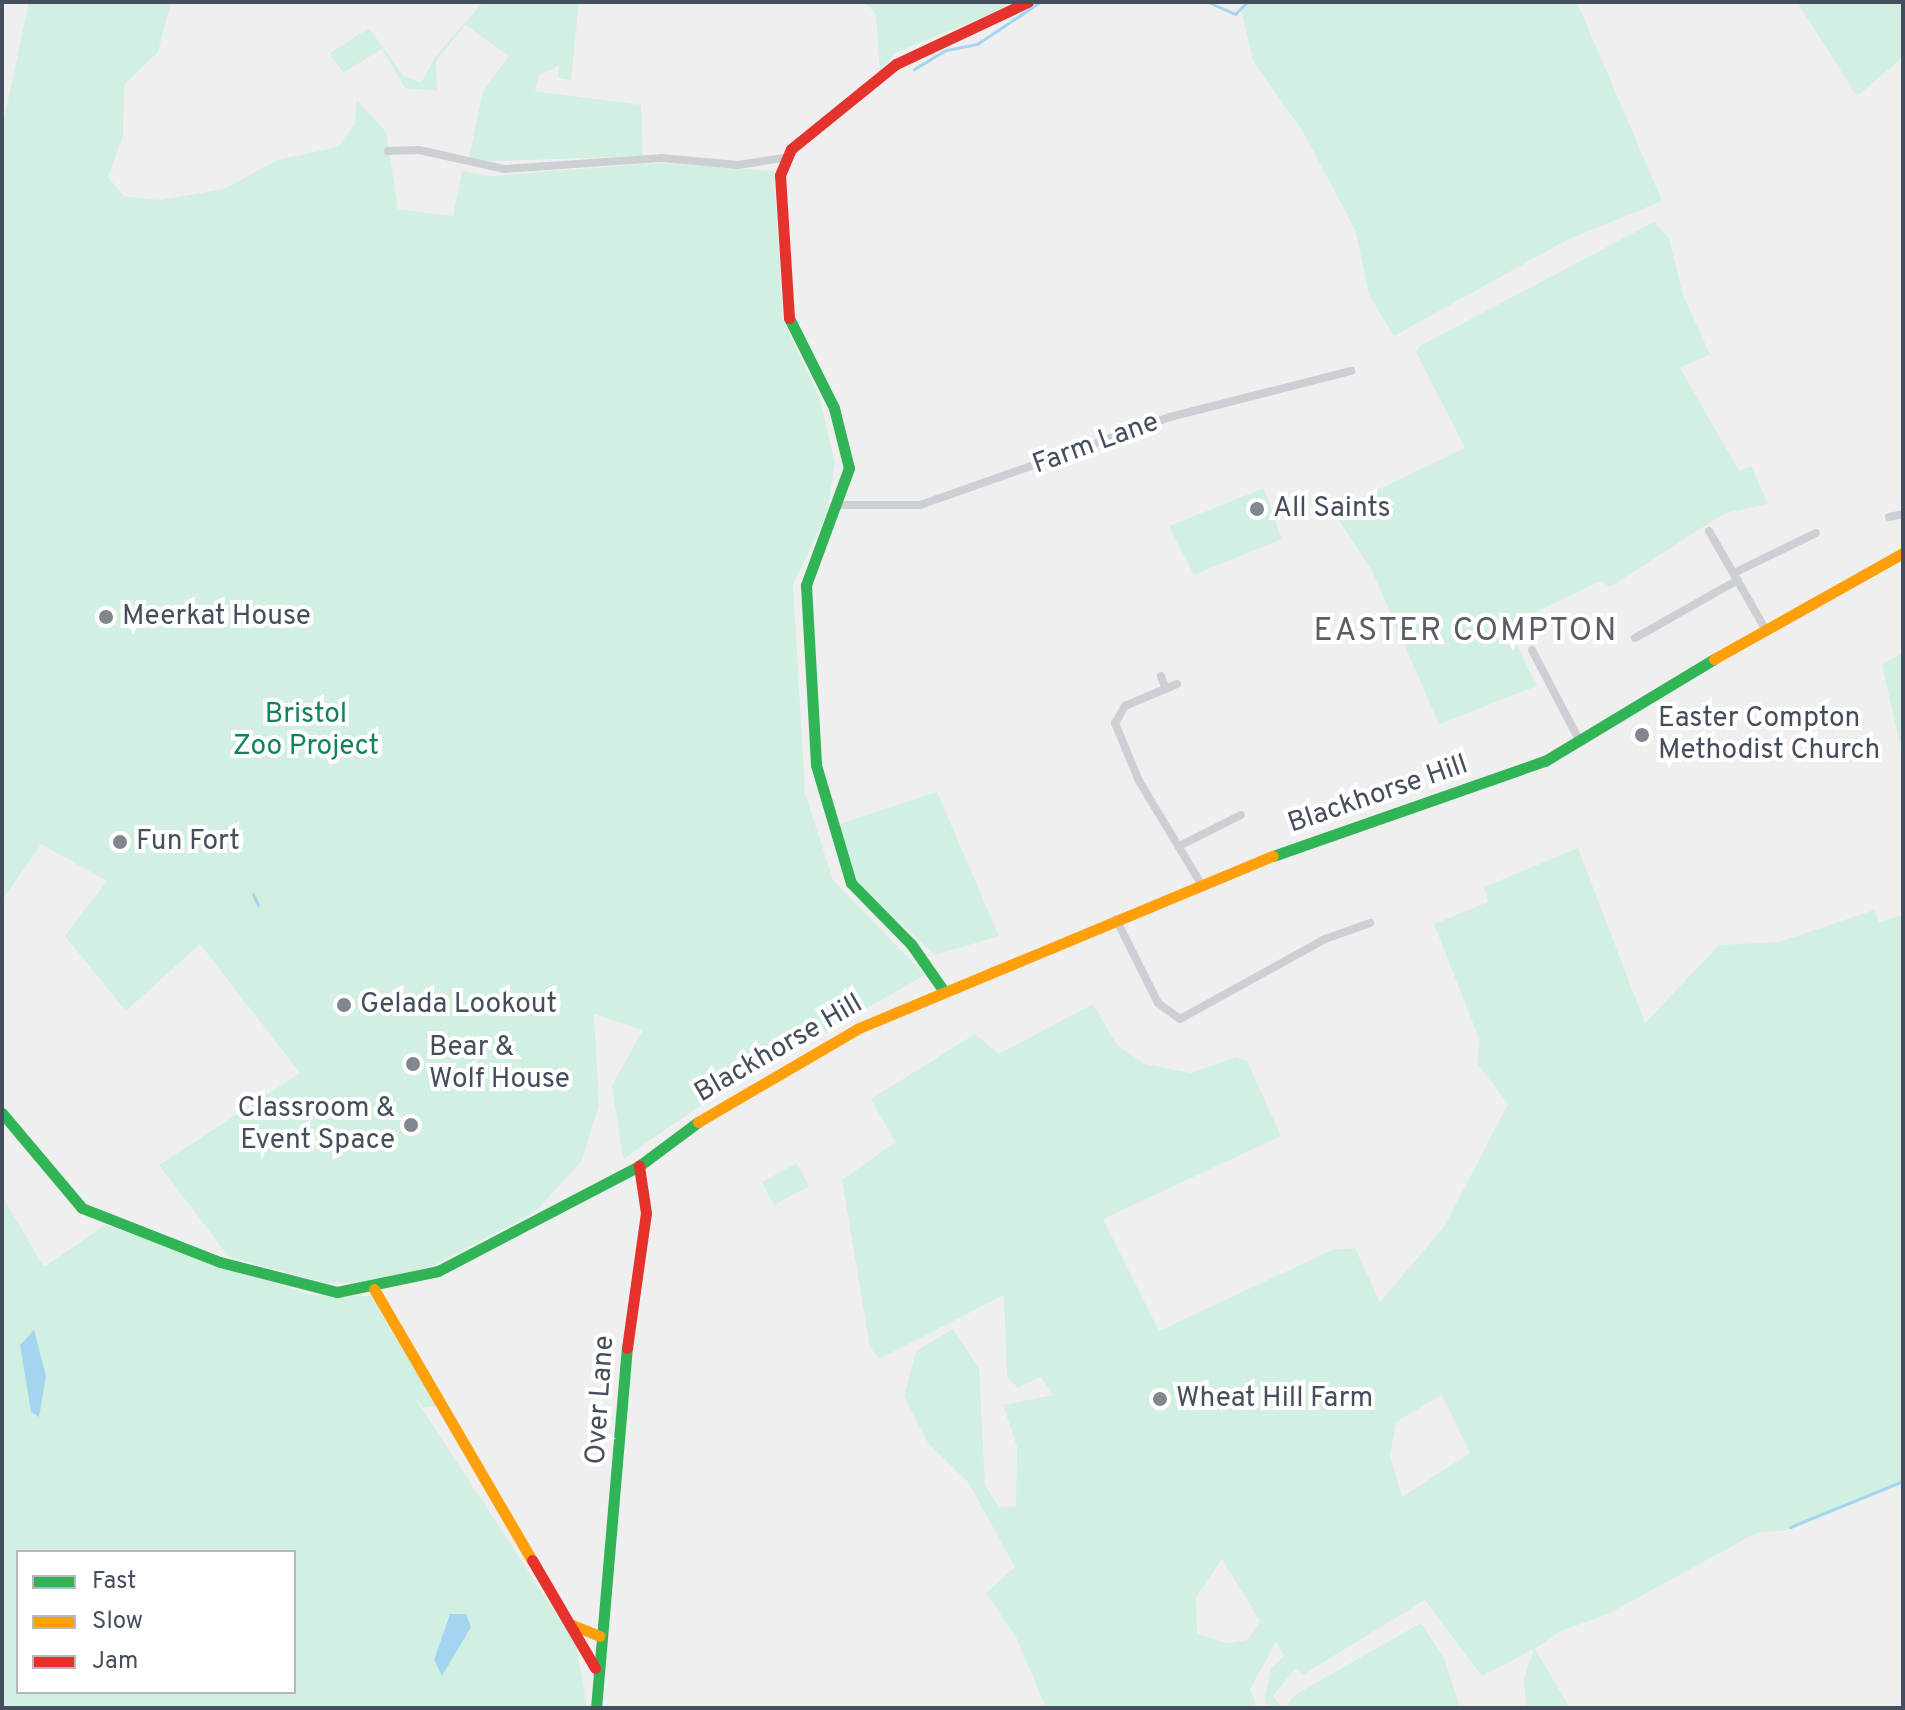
<!DOCTYPE html>
<html>
<head>
<meta charset="utf-8">
<style>
	body { margin:0 }
	#map { position:relative; width:1905px; height:1710px; overflow:hidden; background:#f0efef; font-family:Overpass,sans-serif }
	div>[style] { position:absolute }
	.green>* { inset:0; background:#d2f0e2 }
	.water>* { inset:0; background:#a4d5f0 }
	.stream>* { height:3px; margin:-1.5px; padding:0 1.5px; transform-origin:1.5px; border-radius:1.5px; background:#a4d5f0 }
	.street>* { height:8px; margin:-4px; padding:0 4px; transform-origin:4px; border-radius:4px; background:#cccfd3 }
	.fast>* { height:11px; margin:-5.5px; padding:0 5.5px; transform-origin:5.5px; border-radius:5.5px; background:#30b455 }
	.slow>* { height:11px; margin:-5.5px; padding:0 5.5px; transform-origin:5.5px; border-radius:5.5px; background:#ff9f0a }
	.jam>* { height:11px; margin:-5.5px; padding:0 5.5px; transform-origin:5.5px; border-radius:5.5px; background:#e5322d }
	.dots>* { width:22px; height:22px; translate:-50% -50%; box-sizing:border-box; border:4px solid #fff; border-radius:50% }
	span { translate:-50% -50%; white-space:nowrap; text-align:center; line-height:1.15; -webkit-text-stroke:8px #fff; paint-order:stroke }
	.street-label { font-size:28px; color:#454e5c }
	.poi-label { font-size:28px; color:#454e5c }
	.left { translate:0 -50%; text-align:left }
	.right { translate:-100% -50%; text-align:right }
	.park-label { font-size:28px; color:#12825a }
	.quarter-label { font-size:32px; color:#5a5d63; letter-spacing:2px }
	.frame { position:absolute; inset:0; border:4px solid #454e5c; pointer-events:none }
	.legend { position:absolute; left:16px; top:1550px; width:280px; height:144px; box-sizing:border-box; background:#fff; border:2px solid #b5b8be; margin:0; padding:10px 14px; list-style:none; font-size:24px; color:#454e5c }
	.legend li { display:flex; align-items:center; gap:16px; height:40px }
	.legend b { width:40px; border:2px solid #b5b8be }
</style>
</head>
<body>
<div id="map">
	<div class="green">
		<i style="clip-path:polygon(29px 2px,171px 2px,158px 52px,124px 85px,123px 136px,108px 177px,124px 196px,160px 200px,224px 189px,277px 160px,338px 147px,355px 123px,357px 100px,386px 132px,398px 209px,453px 216px,462px 171px,490px 176px,657px 163px,774px 171px,783px 320px,820px 399px,835px 463px,826px 516px,793px 585px,805px 793px,833px 880px,925px 975px,719px 1093px,623px 1159px,612px 1085px,643px 1030px,594px 1014px,599px 1106px,581px 1162px,535px 1212px,435px 1265px,373px 1282px,326px 1283px,229px 1257px,159px 1165px,300px 1073px,200px 944px,126px 1011px,65px 936px,107px 881px,41px 844px,2px 901px,2px 128px)"></i>
		<i style="clip-path:polygon(483px 2px,579px 2px,571px 80px,558px 78px,559px 66px,539px 75px,535px 91px,641px 105px,643px 156px,468px 162px,483px 91px,509px 56px,465px 25px,436px 61px,437px 91px,405px 88px,382px 49px,343px 73px,330px 53px,369px 28px,403px 75px,421px 83px,436px 56px)"></i>
		<i style="clip-path:polygon(864px 2px,1019px 2px,895px 53px,880px 72px,876px 14px)"></i>
		<i style="clip-path:polygon(1249px 2px,1577px 2px,1662px 201px,1567px 240px,1394px 336px,1369px 295px,1356px 232px,1340px 201px,1302px 130px,1253px 61px,1241px 9px)"></i>
		<i style="clip-path:polygon(1797px 2px,1903px 2px,1903px 57px,1857px 96px)"></i>
		<i style="clip-path:polygon(1654px 222px,1669px 238px,1683px 295px,1710px 354px,1680px 368px,1739px 471px,1751px 466px,1768px 504px,1725px 513px,1610px 587px,1600px 581px,1507px 626px,1537px 686px,1439px 724px,1372px 571px,1333px 511px,1465px 448px,1416px 352px,1420px 346px)"></i>
		<i style="clip-path:polygon(1264px 488px,1282px 539px,1194px 575px,1169px 526px)"></i>
		<i style="clip-path:polygon(1903px 653px,1903px 758px,1882px 664px)"></i>
		<i style="clip-path:polygon(937px 792px,999px 936px,935px 955px,854px 880px,837px 833px,842px 823px)"></i>
		<i style="clip-path:polygon(evenodd,1578px 848px,1645px 1023px,1719px 945px,1779px 942px,1874px 910px,1879px 922px,1903px 915px,1903px 1484px,1789px 1530px,1756px 1533px,1610px 1613px,1558px 1632px,1535px 1649px,1570px 1708px,1526px 1708px,1524px 1678px,1534px 1649px,1482px 1676px,1425px 1600px,1304px 1674px,1295px 1669px,1273px 1696px,1282px 1708px,1264px 1703px,1271px 1668px,1284px 1656px,1276px 1642px,1250px 1689px,1256px 1704px,1246px 1708px,1046px 1708px,1016px 1637px,986px 1593px,1015px 1567px,968px 1482px,928px 1443px,904px 1397px,916px 1351px,953px 1329px,979px 1368px,985px 1485px,999px 1508px,1016px 1506px,1017px 1447px,1003px 1405px,1053px 1395px,1041px 1377px,1018px 1388px,1007px 1377px,1004px 1295px,879px 1359px,870px 1347px,842px 1180px,895px 1142px,871px 1099px,975px 1034px,999px 1054px,1093px 1004px,1117px 1045px,1145px 1064px,1191px 1073px,1237px 1057px,1247px 1061px,1281px 1136px,1103px 1219px,1159px 1331px,1332px 1250px,1355px 1248px,1380px 1302px,1444px 1227px,1508px 1104px,1477px 1063px,1480px 1041px,1434px 924px,1488px 902px,1484px 887px,1578px 848px,1442px 1395px,1470px 1453px,1402px 1497px,1390px 1456px,1396px 1422px,1442px 1395px,1578px 848px,1222px 1559px,1260px 1621px,1247px 1640px,1227px 1643px,1197px 1634px,1196px 1597px,1222px 1559px)"></i>
		<i style="clip-path:polygon(797px 1163px,809px 1186px,774px 1205px,762px 1182px)"></i>
		<i style="clip-path:polygon(evenodd,2px 1196px,44px 1267px,105px 1225px,311px 1295px,371px 1296px,437px 1406px,423px 1408px,413px 1395px,576px 1644px,587px 1708px,2px 1708px,2px 1196px,18px 1552px,294px 1552px,294px 1692px,18px 1692px,18px 1552px)"></i>
		<i style="clip-path:polygon(1421px 1623px,1444px 1658px,1460px 1708px,1285px 1708px,1295px 1695px)"></i>
	</div>
	<div class="water">
		<i style="clip-path:polygon(34px 1330px,46px 1376px,39px 1417px,31px 1412px,20px 1345px)"></i>
		<i style="clip-path:polygon(450px 1614px,466px 1614px,471px 1627px,442px 1676px,434px 1660px)"></i>
	</div>
	<div class="stream">
		<i style="left:1208px;top:2px;width:30px;rotate:24deg"></i>
		<i style="left:1235px;top:14px;width:17px;rotate:-45deg"></i>
		<i style="left:914px;top:69px;width:37px;rotate:-31deg"></i>
		<i style="left:946px;top:50px;width:32px;rotate:-11deg"></i>
		<i style="left:977px;top:44px;width:76px;rotate:-33.7deg"></i>
		<i style="left:253px;top:894px;width:12px;rotate:66deg"></i>
		<i style="left:1790px;top:1527px;width:122px;rotate:-22.2deg"></i>
	</div>
	<div class="street">
		<i style="left:388px;top:151px;width:31px;rotate:-2deg"></i>
		<i style="left:419px;top:150px;width:88px;rotate:12.5deg"></i>
		<i style="left:505px;top:169px;width:156px;rotate:-4deg"></i>
		<i style="left:661px;top:158px;width:77px;rotate:5.2deg"></i>
		<i style="left:738px;top:165px;width:47px;rotate:-8.7deg"></i>
		<i style="left:840px;top:505px;width:80px"></i>
		<i style="left:920px;top:505px;width:265px;rotate:-19.4deg"></i>
		<i style="left:1170px;top:417px;width:187px;rotate:-14.3deg"></i>
		<i style="left:1889px;top:517px;width:14px;rotate:-12deg"></i>
		<i style="left:1709px;top:531px;width:116px;rotate:60.1deg"></i>
		<i style="left:1734px;top:573px;width:91px;rotate:-26deg"></i>
		<i style="left:1635px;top:638px;width:118px;rotate:-29.4deg"></i>
		<i style="left:1532px;top:650px;width:102px;rotate:62.4deg"></i>
		<i style="left:1161px;top:676px;width:14px;rotate:69deg"></i>
		<i style="left:1177px;top:684px;width:56px;rotate:157.1deg"></i>
		<i style="left:1125px;top:706px;width:20px;rotate:120deg"></i>
		<i style="left:1115px;top:723px;width:63px;rotate:67.5deg"></i>
		<i style="left:1139px;top:781px;width:118px;rotate:58.9deg"></i>
		<i style="left:1181px;top:845px;width:67px;rotate:-26.6deg"></i>
		<i style="left:1116px;top:919px;width:94px;rotate:63.4deg"></i>
		<i style="left:1158px;top:1003px;width:27px;rotate:36deg"></i>
		<i style="left:1180px;top:1019px;width:166px;rotate:-28.9deg"></i>
		<i style="left:1325px;top:939px;width:48px;rotate:-19.6deg"></i>
	</div>
	<div class="fast">
		<i style="left:789px;top:318px;width:101px;rotate:63.4deg"></i>
		<i style="left:834px;top:408px;width:62px;rotate:76deg"></i>
		<i style="left:849px;top:468px;width:125px;rotate:110.2deg"></i>
		<i style="left:806px;top:585px;width:180px;rotate:86.8deg"></i>
		<i style="left:816px;top:765px;width:123px;rotate:73.5deg"></i>
		<i style="left:851px;top:883px;width:86px;rotate:45.5deg"></i>
		<i style="left:911px;top:944px;width:56px;rotate:55.2deg"></i>
		<i style="left:1273px;top:856px;width:288px;rotate:-19.3deg"></i>
		<i style="left:1545px;top:761px;width:197px;rotate:-31.1deg"></i>
		<i style="left:2px;top:1113px;width:124px;rotate:49.9deg"></i>
		<i style="left:82px;top:1208px;width:148px;rotate:21.4deg"></i>
		<i style="left:220px;top:1262px;width:121px;rotate:14.4deg"></i>
		<i style="left:337px;top:1292px;width:103px;rotate:-11.7deg"></i>
		<i style="left:438px;top:1271px;width:227px;rotate:-27.6deg"></i>
		<i style="left:639px;top:1166px;width:74px;rotate:-36.7deg"></i>
		<i style="left:596px;top:1708px;width:361px;rotate:-85.1deg"></i>
	</div>
	<div class="slow">
		<i style="left:1714px;top:659px;width:217px;rotate:-29.3deg"></i>
		<i style="left:698px;top:1122px;width:186px;rotate:-30.3deg"></i>
		<i style="left:859px;top:1028px;width:448px;rotate:-22.6deg"></i>
		<i style="left:374px;top:1289px;width:314px;rotate:59.8deg"></i>
		<i style="left:570px;top:1624px;width:32px;rotate:22deg"></i>
	</div>
	<div class="jam">
		<i style="left:789px;top:318px;width:143px;rotate:-93.6deg"></i>
		<i style="left:780px;top:175px;width:28px;rotate:-67deg"></i>
		<i style="left:791px;top:149px;width:135px;rotate:-39deg"></i>
		<i style="left:896px;top:64px;width:146px;rotate:-25.2deg"></i>
		<i style="left:627px;top:1348px;width:136px;rotate:-82deg"></i>
		<i style="left:646px;top:1213px;width:48px;rotate:-98.5deg"></i>
		<i style="left:532px;top:1560px;width:125px;rotate:59.7deg"></i>
	</div>
	<div class="dots">
		<i style="left:1257px;top:509px;background:#81868f"></i>
		<i style="left:106px;top:617px;background:#81868f"></i>
		<i style="left:1642px;top:735px;background:#81868f"></i>
		<i style="left:120px;top:842px;background:#81868f"></i>
		<i style="left:344px;top:1005px;background:#81868f"></i>
		<i style="left:413px;top:1064px;background:#81868f"></i>
		<i style="left:411px;top:1125px;background:#81868f"></i>
		<i style="left:1160px;top:1399px;background:#81868f"></i>
	</div>
	<div class="street-label">
		<span style="left:1096px;top:444px;rotate:-20deg">Farm Lane</span>
		<span style="left:1378px;top:795px;rotate:-19deg">Blackhorse Hill</span>
		<span style="left:779px;top:1049px;rotate:-30deg">Blackhorse Hill</span>
		<span style="left:601px;top:1400px;rotate:-86deg">Over Lane</span>
	</div>
	<div class="poi-label">
		<span class="left" style="left:1273px;top:509px">All Saints</span>
		<span class="left" style="left:122px;top:617px">Meerkat House</span>
		<span class="left" style="left:1658px;top:735px">Easter Compton<br>Methodist Church</span>
		<span class="left" style="left:136px;top:842px">Fun Fort</span>
		<span class="left" style="left:360px;top:1005px">Gelada Lookout</span>
		<span class="left" style="left:429px;top:1064px">Bear &amp;<br>Wolf House</span>
		<span class="right" style="left:395px;top:1125px">Classroom &amp;<br>Event Space</span>
		<span class="left" style="left:1176px;top:1399px">Wheat Hill Farm</span>
	</div>
	<div class="park-label">
		<span style="left:306px;top:731px">Bristol<br>Zoo Project</span>
	</div>
	<div class="quarter-label">
		<span style="left:1466px;top:632px">EASTER COMPTON</span>
	</div>
	<div class="frame"></div>
	<ul class="legend">
	<li><b style="height:10px;background:#30b455"></b>Fast</li>
	<li><b style="height:10px;background:#ff9f0a"></b>Slow</li>
	<li><b style="height:10px;background:#e5322d"></b>Jam</li>
	</ul>
</div>
</body>
</html>
